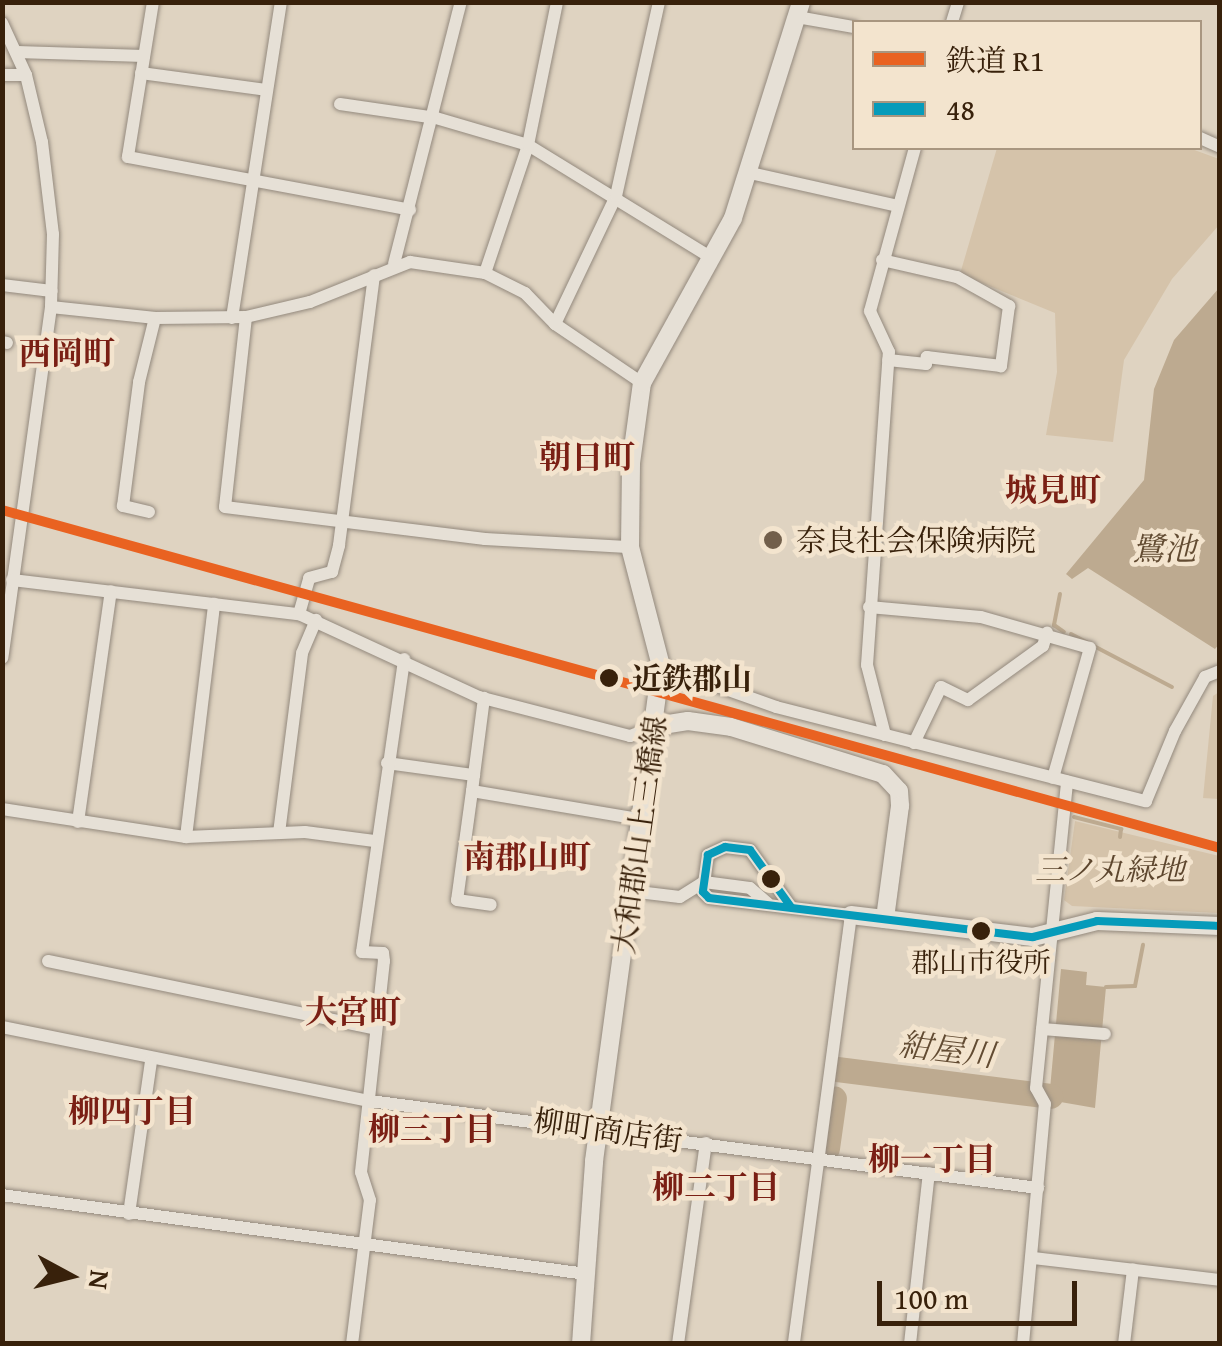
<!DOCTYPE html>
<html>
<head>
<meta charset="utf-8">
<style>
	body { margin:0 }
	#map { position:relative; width:1222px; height:1346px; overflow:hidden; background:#dfd3c1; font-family:"Gentium Book Plus","Noto Serif JP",serif }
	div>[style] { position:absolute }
	.green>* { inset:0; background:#d5c3aa }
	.water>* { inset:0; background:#bdaa90 }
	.stream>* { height:4px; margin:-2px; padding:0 2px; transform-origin:2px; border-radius:2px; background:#bdaa90 }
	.river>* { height:25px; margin:-12.5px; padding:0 12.5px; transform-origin:12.5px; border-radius:12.5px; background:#bdaa90 }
	.roads { filter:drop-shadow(0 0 2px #93897d) drop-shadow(0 0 2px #93897d) }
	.street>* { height:12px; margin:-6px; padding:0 6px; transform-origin:6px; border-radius:6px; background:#e6e0d6 }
	.secondary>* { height:18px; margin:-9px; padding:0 9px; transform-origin:9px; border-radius:9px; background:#e6e0d6 }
	.bus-1>* { height:8px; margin:-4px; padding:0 4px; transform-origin:4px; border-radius:4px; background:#069bba }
	.rail-1>* { height:10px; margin:-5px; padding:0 5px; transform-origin:5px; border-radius:5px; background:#e96221 }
	.dots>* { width:28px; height:28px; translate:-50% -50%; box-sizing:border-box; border:5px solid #f3e4ce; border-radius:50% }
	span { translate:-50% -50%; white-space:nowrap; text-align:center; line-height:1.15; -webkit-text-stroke:9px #f3e4ce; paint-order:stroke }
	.bus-label { font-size:28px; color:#38210b }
	.poi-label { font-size:30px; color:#38210b }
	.left { translate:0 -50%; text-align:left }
	.stop-label { font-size:30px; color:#38210b; font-weight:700 }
	.street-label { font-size:30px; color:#38210b }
	.park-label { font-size:30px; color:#5d462e; font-style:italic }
	.neighbourhood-label { font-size:32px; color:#7a1f14; font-weight:700 }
	.water-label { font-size:32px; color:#624b32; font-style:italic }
	.frame { position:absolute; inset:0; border:5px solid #38210b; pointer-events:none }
	.legend { position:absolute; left:852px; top:20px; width:350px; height:130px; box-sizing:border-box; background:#f3e4ce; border:2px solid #a89680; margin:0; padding:12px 18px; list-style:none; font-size:30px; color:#38210b }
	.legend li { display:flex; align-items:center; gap:20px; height:50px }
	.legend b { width:50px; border:2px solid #a89680 }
	.north { position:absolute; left:20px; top:1226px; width:100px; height:100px; -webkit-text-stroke:8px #f3e4ce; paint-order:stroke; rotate:97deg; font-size:28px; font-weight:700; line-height:40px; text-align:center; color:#38210b }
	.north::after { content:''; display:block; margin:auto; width:35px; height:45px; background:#38210b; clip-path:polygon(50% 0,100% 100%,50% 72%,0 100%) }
	.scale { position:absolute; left:877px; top:1281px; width:200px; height:45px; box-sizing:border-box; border:5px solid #38210b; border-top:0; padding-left:12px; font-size:30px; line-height:35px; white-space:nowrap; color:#38210b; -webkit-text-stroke:8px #f3e4ce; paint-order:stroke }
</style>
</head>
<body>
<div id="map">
	<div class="green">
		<i style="clip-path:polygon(997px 148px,1189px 148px,1219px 159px,1219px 225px,1172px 279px,1124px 360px,1113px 442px,1046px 435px,1057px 372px,1055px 313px,960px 274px)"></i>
		<i style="clip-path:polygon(1219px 692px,1219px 799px,1203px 798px,1213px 696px)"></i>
		<i style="clip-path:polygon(1075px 821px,1219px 856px,1219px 913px,1072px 906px,1064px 900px)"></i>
	</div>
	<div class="water">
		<i style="clip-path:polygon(1219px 288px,1220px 643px,1215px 649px,1088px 568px,1072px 579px,1066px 574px,1144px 480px,1154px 389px,1174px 340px)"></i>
		<i style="clip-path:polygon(1061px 969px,1087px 972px,1086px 985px,1106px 987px,1095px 1108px,1049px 1100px)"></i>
	</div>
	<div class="stream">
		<i style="left:1060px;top:594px;width:32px;rotate:101deg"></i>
		<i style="left:1054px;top:625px;width:12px;rotate:35deg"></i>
		<i style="left:1071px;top:634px;width:114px;rotate:27.7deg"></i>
		<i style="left:1074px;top:817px;width:49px;rotate:14.3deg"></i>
		<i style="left:1121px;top:829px;width:8px;rotate:97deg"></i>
		<i style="left:1106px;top:987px;width:29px;rotate:-2deg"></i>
		<i style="left:1135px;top:986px;width:42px;rotate:-79deg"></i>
	</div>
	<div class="river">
		<i style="left:837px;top:1069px;width:215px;rotate:7.2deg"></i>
		<i style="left:827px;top:1148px;width:50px;rotate:-82deg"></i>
	</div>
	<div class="roads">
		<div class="street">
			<i style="left:153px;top:2px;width:157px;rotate:99.2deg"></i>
			<i style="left:128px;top:157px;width:287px;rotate:10.6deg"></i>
			<i style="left:797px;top:17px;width:58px;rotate:10deg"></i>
			<i style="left:952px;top:22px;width:21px;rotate:-73deg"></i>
			<i style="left:2px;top:23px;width:57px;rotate:65.2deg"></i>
			<i style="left:26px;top:75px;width:69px;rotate:76.6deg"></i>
			<i style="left:42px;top:142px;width:93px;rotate:83.2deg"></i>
			<i style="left:53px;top:234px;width:73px;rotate:91.6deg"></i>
			<i style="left:51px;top:307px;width:354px;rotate:97.9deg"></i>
			<i style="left:17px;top:52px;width:127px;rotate:1.8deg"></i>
			<i style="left:141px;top:73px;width:126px;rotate:7.7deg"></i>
			<i style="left:2px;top:75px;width:24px"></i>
			<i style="left:340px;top:104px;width:97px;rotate:8.3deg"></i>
			<i style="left:436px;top:118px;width:96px;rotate:16.4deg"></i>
			<i style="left:528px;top:145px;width:216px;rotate:31.6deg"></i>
			<i style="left:1200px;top:138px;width:22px;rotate:24deg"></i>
			<i style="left:750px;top:173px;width:152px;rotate:12.6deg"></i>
			<i style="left:882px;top:260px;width:77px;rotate:12.8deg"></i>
			<i style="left:957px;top:277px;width:60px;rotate:29.1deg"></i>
			<i style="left:1009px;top:306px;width:61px;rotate:97.6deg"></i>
			<i style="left:1001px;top:366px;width:75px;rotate:-173.1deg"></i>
			<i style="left:927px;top:357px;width:7px;rotate:98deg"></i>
			<i style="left:926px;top:364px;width:38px;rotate:-174deg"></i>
			<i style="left:394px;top:264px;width:270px;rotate:-75.7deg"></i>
			<i style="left:485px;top:273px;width:135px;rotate:-71.4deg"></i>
			<i style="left:528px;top:145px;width:146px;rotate:-78.5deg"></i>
			<i style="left:2px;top:285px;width:50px;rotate:6.8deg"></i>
			<i style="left:51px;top:307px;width:105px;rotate:6deg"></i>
			<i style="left:155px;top:318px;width:91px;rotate:-0.6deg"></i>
			<i style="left:246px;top:317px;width:66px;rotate:-13.2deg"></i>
			<i style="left:310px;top:302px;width:108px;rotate:-21.8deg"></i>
			<i style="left:410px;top:262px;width:76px;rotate:8.3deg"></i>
			<i style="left:485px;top:273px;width:45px;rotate:26.6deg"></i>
			<i style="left:525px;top:293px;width:43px;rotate:45.9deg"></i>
			<i style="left:555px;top:324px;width:105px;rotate:34.1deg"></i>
			<i style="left:246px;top:317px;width:191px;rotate:96.3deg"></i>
			<i style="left:225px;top:507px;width:262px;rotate:7deg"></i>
			<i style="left:485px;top:539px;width:145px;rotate:3.2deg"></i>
			<i style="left:232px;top:318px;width:320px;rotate:-81.2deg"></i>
			<i style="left:555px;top:324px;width:142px;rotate:-64.5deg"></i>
			<i style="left:616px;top:196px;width:199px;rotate:-77.5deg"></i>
			<i style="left:2px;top:342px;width:5px;rotate:11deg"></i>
			<i style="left:149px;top:512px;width:27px;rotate:-167deg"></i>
			<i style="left:123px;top:506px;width:125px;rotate:-82.6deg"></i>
			<i style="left:139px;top:382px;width:66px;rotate:-76deg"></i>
			<i style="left:12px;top:580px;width:289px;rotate:6.8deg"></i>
			<i style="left:299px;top:614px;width:198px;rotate:24.8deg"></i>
			<i style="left:479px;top:697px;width:156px;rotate:14.5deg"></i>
			<i style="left:630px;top:736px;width:28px;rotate:-21deg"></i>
			<i style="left:869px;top:607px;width:112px;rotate:5.1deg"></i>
			<i style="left:981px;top:617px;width:113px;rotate:15.9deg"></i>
			<i style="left:1090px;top:648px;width:135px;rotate:105.9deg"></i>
			<i style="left:299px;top:614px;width:37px;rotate:-74deg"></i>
			<i style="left:309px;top:578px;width:24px;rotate:-15deg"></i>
			<i style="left:332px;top:572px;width:28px;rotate:-75deg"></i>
			<i style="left:339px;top:545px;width:272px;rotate:-82.6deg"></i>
			<i style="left:661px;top:666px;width:122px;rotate:19.6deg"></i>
			<i style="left:776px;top:707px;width:382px;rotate:14.3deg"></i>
			<i style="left:1146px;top:801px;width:76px;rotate:-67.5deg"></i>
			<i style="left:1175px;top:731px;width:62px;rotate:-60.9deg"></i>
			<i style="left:1205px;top:677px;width:16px;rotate:-22deg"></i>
			<i style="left:885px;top:735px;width:72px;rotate:-104.4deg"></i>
			<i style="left:867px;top:665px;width:314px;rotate:-86deg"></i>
			<i style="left:889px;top:352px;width:45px;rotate:-114.9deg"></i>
			<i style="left:870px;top:311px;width:169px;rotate:-74.6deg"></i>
			<i style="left:914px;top:743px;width:62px;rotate:-64.3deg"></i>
			<i style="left:941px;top:687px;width:30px;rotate:26deg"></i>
			<i style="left:968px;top:700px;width:92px;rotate:-35.8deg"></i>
			<i style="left:1043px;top:646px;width:14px;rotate:-73deg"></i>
			<i style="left:387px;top:763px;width:88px;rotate:7.9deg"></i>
			<i style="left:474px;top:775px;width:16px;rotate:97deg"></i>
			<i style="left:472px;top:791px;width:170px;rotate:9.5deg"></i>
			<i style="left:474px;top:775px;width:78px;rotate:-82.6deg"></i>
			<i style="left:472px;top:791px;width:110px;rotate:97.8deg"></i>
			<i style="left:457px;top:900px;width:34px;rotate:8deg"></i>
			<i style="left:2px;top:809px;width:186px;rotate:8.7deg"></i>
			<i style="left:186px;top:837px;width:119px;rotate:-2.4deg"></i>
			<i style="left:305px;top:832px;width:70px;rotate:7.4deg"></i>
			<i style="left:78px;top:822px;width:233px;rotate:-81.9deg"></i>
			<i style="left:279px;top:833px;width:181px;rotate:-82.7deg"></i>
			<i style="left:302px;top:653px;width:36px;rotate:-67deg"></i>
			<i style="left:186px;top:837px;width:235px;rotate:-83.1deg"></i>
			<i style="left:630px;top:891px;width:50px;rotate:6.8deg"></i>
			<i style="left:680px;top:897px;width:28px;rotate:-32deg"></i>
			<i style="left:704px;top:882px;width:46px;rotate:7.4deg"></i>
			<i style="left:750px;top:888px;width:23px;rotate:41deg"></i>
			<i style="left:791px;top:907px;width:70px;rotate:-125.7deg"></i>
			<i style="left:750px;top:850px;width:25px;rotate:-173deg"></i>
			<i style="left:725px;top:847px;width:19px;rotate:155deg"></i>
			<i style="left:708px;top:855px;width:37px;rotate:98deg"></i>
			<i style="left:703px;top:892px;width:8px;rotate:45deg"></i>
			<i style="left:709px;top:898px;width:143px;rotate:6.8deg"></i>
			<i style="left:851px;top:915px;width:433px;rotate:97.6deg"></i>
			<i style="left:48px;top:961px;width:334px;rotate:11.7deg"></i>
			<i style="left:2px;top:1027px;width:375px;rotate:11.4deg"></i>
			<i style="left:370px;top:1101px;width:674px;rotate:7.42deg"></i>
			<i style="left:1042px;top:1029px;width:63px;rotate:4.5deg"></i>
			<i style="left:2px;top:1195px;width:589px;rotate:7.7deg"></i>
			<i style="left:129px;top:1214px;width:154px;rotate:-81.8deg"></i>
			<i style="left:1033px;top:1258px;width:188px;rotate:6.7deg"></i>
			<i style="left:352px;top:1344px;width:145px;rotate:-82.9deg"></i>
			<i style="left:370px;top:1200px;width:29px;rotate:-108deg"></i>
			<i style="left:361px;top:1172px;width:212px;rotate:-83.8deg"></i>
			<i style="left:384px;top:961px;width:8px;rotate:-97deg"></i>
			<i style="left:383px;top:953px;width:21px;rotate:-177deg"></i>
			<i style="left:362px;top:952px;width:296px;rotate:-81.8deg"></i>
			<i style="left:678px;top:1344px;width:203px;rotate:-82.1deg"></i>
			<i style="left:910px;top:1344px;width:172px;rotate:-83.7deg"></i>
			<i style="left:1023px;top:1344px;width:241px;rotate:-84.8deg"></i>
			<i style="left:1045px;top:1104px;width:18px;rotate:-119deg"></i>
			<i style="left:1036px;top:1088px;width:308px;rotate:-84.2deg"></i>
			<i style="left:1124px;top:1344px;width:75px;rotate:-83.1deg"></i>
		</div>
		<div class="secondary">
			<i style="left:656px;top:726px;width:32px;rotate:-9deg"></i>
			<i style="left:688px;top:721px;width:43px;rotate:7.9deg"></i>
			<i style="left:731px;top:727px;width:159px;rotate:17.2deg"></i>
			<i style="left:883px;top:774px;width:23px;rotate:47deg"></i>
			<i style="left:899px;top:791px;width:15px;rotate:86deg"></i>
			<i style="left:900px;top:806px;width:114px;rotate:97.6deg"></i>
			<i style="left:851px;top:915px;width:183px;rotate:6.9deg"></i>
			<i style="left:1033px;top:937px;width:66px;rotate:-14deg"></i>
			<i style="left:1097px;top:921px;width:123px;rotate:2.3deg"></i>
			<i style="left:581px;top:1344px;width:183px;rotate:-85.9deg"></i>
			<i style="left:594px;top:1161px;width:500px;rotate:-82.3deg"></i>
			<i style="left:661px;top:666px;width:123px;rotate:-104.6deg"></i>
			<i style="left:630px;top:547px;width:84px;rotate:-89.3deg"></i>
			<i style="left:631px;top:463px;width:81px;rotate:-82.2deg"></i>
			<i style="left:642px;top:383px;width:188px;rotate:-61.1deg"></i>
			<i style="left:733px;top:218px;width:226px;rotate:-72.5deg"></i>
		</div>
	</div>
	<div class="bus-1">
		<i style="left:791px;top:907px;width:70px;rotate:-125.7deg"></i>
		<i style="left:750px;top:850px;width:25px;rotate:-173deg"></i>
		<i style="left:725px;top:847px;width:19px;rotate:155deg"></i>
		<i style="left:708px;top:855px;width:37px;rotate:98deg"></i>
		<i style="left:703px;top:892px;width:8px;rotate:45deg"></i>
		<i style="left:709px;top:898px;width:326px;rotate:6.9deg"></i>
		<i style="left:1033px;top:937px;width:66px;rotate:-14deg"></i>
		<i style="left:1097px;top:921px;width:123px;rotate:2.3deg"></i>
	</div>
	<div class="rail-1">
		<i style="left:2px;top:510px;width:1264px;rotate:15.51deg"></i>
	</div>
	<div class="dots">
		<i style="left:773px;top:540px;background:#725f4b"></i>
		<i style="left:609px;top:678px;background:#38210b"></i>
		<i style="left:771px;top:879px;background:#38210b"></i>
		<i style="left:981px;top:931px;background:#38210b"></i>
	</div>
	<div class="bus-label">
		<span style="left:981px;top:962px">郡山市役所</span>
	</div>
	<div class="poi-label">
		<span class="left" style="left:796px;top:540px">奈良社会保険病院</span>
	</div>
	<div class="stop-label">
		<span class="left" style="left:632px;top:678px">近鉄郡山</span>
	</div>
	<div class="street-label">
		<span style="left:639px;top:835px;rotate:-82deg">大和郡山上三橋線</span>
		<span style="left:608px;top:1130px;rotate:8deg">柳町商店街</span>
	</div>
	<div class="park-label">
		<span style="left:1110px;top:869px">三ノ丸緑地</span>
	</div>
	<div class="neighbourhood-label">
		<span style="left:67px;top:353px">西岡町</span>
		<span style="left:587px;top:457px">朝日町</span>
		<span style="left:1053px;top:490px">城見町</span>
		<span style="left:527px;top:857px">南郡山町</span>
		<span style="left:353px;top:1012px">大宮町</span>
		<span style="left:132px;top:1111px">柳四丁目</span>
		<span style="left:432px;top:1129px">柳三丁目</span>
		<span style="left:932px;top:1159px">柳一丁目</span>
		<span style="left:716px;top:1187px">柳二丁目</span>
	</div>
	<div class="water-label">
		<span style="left:1164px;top:549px">鷺池</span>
		<span style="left:947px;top:1050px;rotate:7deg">紺屋川</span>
	</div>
	<div class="frame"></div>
	<ul class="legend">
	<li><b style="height:12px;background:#e96221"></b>鉄道 R1</li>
	<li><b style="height:12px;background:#069bba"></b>48</li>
	</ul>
	<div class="north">N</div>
	<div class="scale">100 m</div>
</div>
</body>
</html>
